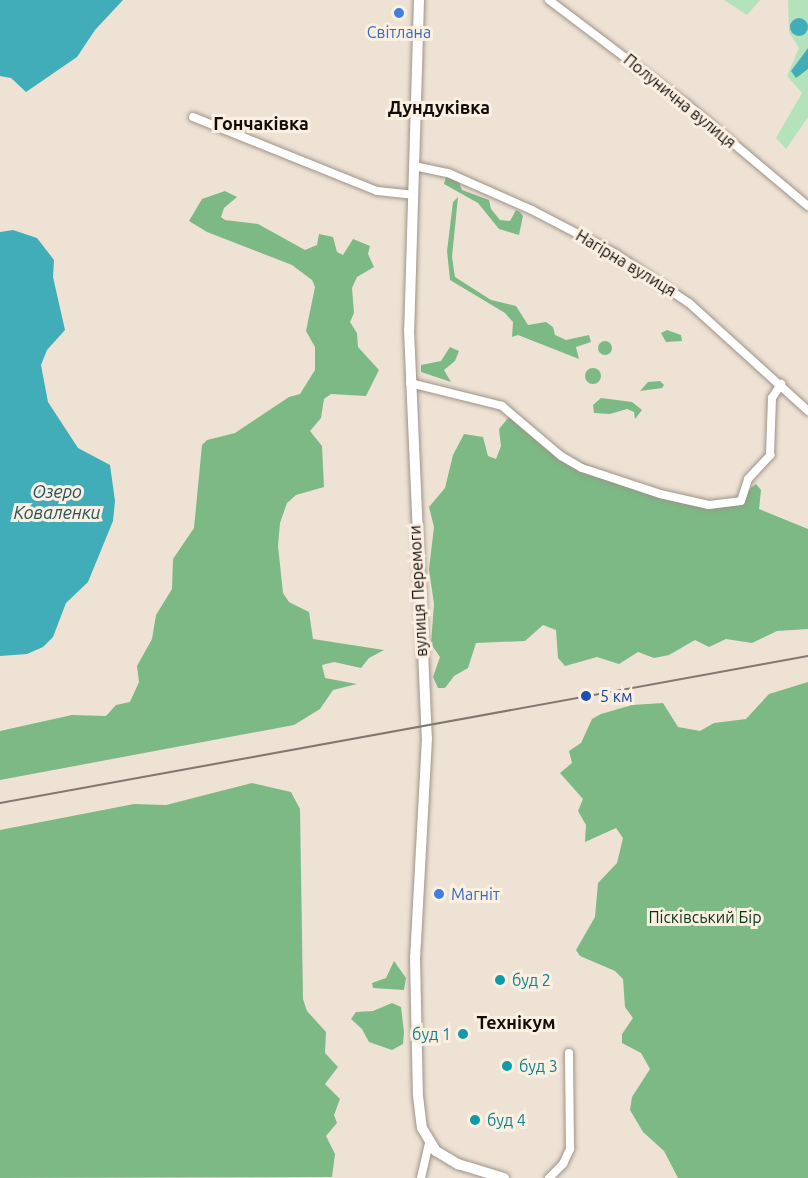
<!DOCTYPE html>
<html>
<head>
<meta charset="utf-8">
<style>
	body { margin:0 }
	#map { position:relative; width:808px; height:1178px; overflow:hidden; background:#eee2d5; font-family:Ubuntu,sans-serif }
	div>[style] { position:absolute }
	.green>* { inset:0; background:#b4e2ba }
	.forest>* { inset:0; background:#7cb985 }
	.round { border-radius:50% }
	.water>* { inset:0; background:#40adb9 }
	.roads { filter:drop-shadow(0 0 2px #9e9387) drop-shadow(0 0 2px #9e9387) }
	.minor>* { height:8px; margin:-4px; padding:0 4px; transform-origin:4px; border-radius:4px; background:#fff }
	.tertiary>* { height:10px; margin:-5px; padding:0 5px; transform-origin:5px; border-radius:5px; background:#fff }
	.rail>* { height:2px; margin:-1px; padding:0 1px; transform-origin:1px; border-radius:1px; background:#817970 }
	.dots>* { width:16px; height:16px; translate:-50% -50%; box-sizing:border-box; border:3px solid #fbefe2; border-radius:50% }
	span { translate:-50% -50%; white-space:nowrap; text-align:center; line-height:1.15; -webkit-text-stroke:6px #fbefe2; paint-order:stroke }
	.shop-label { font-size:16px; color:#366cbe }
	.left { translate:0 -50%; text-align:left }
	.street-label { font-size:16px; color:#110d08 }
	.transit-label { font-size:16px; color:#164399 }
	.park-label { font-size:16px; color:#073614 }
	.culture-label { font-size:16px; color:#0d838f }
	.right { translate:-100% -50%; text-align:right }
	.neighbourhood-label { font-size:18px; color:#110d08; font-weight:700 }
	.water-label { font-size:18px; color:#26545a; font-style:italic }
</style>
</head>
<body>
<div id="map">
	<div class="green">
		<i style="clip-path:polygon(724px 0,760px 0,747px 15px)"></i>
		<i style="clip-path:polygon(788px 0,808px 0,808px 117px,786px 149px,776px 138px,802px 93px,787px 76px,799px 48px,789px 32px)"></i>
	</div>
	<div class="forest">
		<i style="clip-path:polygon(446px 177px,458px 180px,462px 190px,489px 200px,491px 209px,500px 220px,510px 221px,516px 210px,520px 212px,523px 216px,519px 235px,499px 229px,478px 203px,444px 184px)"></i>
		<i style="clip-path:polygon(225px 191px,237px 197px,224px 208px,221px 217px,225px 220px,258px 224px,305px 250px,317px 245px,319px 234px,333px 237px,337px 252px,343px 255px,353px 239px,370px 246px,368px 254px,374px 267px,357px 277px,352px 288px,354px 313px,350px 322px,357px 333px,358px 347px,379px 370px,366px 396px,331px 394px,324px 399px,321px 418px,310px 431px,322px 446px,324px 487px,296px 495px,287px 503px,280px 523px,278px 546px,283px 593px,289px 602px,309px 612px,313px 639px,384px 650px,369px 658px,361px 668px,334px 662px,322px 665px,325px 678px,357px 684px,333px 690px,320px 709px,294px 725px,0 780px,0 731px,72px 715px,106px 716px,116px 705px,130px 702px,139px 682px,137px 666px,152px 639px,156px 615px,172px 589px,173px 559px,194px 528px,202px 445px,207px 440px,235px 433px,289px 397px,300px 394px,315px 370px,315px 347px,306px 331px,315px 287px,312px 280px,292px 265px,207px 232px,189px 221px,202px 199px)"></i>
		<i style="clip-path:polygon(458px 197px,452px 257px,455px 277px,491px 300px,516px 306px,528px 325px,546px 322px,553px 327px,555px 335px,566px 340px,589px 335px,591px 342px,576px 347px,579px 359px,518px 335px,512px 337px,513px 322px,505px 313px,450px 280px,447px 251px,453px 202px)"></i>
		<i style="clip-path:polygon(667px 330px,681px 335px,682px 341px,666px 342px,661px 333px)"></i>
		<i class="round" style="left:598px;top:341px;width:14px;height:14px"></i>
		<i style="clip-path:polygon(450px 347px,459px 351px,455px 361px,444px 370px,451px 382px,421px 372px,421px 365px,441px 361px)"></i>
		<i class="round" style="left:585px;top:368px;width:16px;height:16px"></i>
		<i style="clip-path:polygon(660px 381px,664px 385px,662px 388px,640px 391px,648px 382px)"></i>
		<i style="clip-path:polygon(601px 398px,632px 402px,642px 410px,635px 419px,634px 412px,627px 409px,610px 414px,594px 413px,593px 405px)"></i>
		<i style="clip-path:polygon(509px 417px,544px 447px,637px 485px,726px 507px,756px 484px,761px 490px,759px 509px,808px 529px,808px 629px,777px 631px,752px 643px,726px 639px,709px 647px,695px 640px,669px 655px,654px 658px,638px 652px,619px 664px,597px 657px,565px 666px,558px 658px,556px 630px,543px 625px,525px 641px,476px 643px,468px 668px,454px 676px,445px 688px,438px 688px,433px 677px,440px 657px,431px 644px,434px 604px,429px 569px,434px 527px,429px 507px,445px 488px,453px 455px,464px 434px,483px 437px,488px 456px,496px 459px,501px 446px,499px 429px)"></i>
		<i style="clip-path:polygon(808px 682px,808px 1178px,678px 1178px,664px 1151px,643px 1132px,630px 1110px,632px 1097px,650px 1069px,641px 1053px,622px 1043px,622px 1034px,633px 1018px,625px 1007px,623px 979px,615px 971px,580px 956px,576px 950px,595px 917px,598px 883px,617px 863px,623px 838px,616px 828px,585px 842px,586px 825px,578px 811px,583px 799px,560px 773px,572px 763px,569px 751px,581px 743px,592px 719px,601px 714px,632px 705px,663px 703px,678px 727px,700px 731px,714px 723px,746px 719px,769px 694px)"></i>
		<i style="clip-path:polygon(252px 783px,291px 792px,300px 809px,303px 999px,307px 1011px,326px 1032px,325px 1053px,338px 1067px,325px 1084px,340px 1099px,334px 1115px,337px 1123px,326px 1136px,335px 1154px,332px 1177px,0 1178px,0 830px,134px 804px,166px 805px)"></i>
		<i style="clip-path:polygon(394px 961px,406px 978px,404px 990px,373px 988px,372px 983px,386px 978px)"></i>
		<i style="clip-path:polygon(392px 1003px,401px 1007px,404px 1032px,403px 1044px,392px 1050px,369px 1042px,362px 1029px,351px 1019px,356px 1012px,373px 1011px)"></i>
	</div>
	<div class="water">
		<i style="clip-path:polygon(0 0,123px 0,95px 30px,77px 57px,26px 92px,11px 78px,0 76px)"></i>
		<i class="round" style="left:790px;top:18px;width:18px;height:18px"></i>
		<i style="clip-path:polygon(808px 48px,808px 69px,796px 78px,791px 71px)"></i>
		<i style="clip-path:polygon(13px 230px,37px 238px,54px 260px,53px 277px,65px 330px,47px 350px,41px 365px,48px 402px,78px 448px,110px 465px,115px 501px,113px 521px,88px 582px,66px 603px,53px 637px,43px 647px,27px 654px,0 656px,0 232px)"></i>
	</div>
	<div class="roads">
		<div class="minor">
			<i style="left:549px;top:0;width:169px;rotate:37.1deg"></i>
			<i style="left:684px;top:102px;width:162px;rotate:40deg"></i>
			<i style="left:193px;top:117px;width:198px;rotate:21.9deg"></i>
			<i style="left:377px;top:191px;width:36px;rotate:6deg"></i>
			<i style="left:414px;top:166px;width:35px;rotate:12deg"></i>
			<i style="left:448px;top:173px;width:92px;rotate:23.8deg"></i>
			<i style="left:532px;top:210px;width:95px;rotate:27.6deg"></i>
			<i style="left:616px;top:254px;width:88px;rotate:33.9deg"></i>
			<i style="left:689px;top:303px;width:161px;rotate:42.2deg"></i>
			<i style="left:410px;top:383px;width:95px;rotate:14deg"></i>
			<i style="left:502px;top:406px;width:77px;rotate:40.3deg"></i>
			<i style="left:561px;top:456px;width:24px;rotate:30deg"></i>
			<i style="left:582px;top:468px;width:82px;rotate:18.4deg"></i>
			<i style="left:660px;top:494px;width:50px;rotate:12.7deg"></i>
			<i style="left:709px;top:505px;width:32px;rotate:-7deg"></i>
			<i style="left:741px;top:501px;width:23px;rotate:-72deg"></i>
			<i style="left:748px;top:479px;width:33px;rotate:-47deg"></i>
			<i style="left:770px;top:455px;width:57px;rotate:-88deg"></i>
			<i style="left:772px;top:398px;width:17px;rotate:-57deg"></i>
			<i style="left:421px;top:1178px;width:36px;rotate:-77deg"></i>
			<i style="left:549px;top:1178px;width:20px;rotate:-45deg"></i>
			<i style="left:563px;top:1164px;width:17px;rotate:-65deg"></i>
			<i style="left:570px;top:1149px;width:96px;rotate:-90.6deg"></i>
		</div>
		<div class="tertiary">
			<i style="left:419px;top:0;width:330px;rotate:91.7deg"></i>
			<i style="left:409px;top:330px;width:408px;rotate:87.5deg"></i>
			<i style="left:427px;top:738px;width:219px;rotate:93.1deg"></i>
			<i style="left:415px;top:957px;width:139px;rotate:88.8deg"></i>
			<i style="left:418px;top:1096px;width:32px;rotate:83deg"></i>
			<i style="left:422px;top:1128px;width:27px;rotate:59deg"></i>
			<i style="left:436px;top:1151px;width:26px;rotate:31deg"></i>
			<i style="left:458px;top:1164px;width:48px;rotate:16.9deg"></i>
		</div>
	</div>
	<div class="rail">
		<i style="left:0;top:803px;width:821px;rotate:-10.31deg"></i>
	</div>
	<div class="dots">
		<i style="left:399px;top:13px;background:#3f7fe0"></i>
		<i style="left:586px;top:696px;background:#1a4fb4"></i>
		<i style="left:439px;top:894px;background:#3f7fe0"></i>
		<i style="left:500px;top:980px;background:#0f9aa8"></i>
		<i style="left:463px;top:1034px;background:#0f9aa8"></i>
		<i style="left:507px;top:1066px;background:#0f9aa8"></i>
		<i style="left:475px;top:1120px;background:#0f9aa8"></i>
	</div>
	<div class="shop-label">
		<span style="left:399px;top:32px">Світлана</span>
		<span class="left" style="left:451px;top:894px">Магніт</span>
	</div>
	<div class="street-label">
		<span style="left:680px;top:101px;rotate:39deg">Полунична вулиця</span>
		<span style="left:626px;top:263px;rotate:31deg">Нагірна вулиця</span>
		<span style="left:418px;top:591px;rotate:-93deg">вулиця Перемоги</span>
	</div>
	<div class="transit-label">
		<span class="left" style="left:600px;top:696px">5 км</span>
	</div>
	<div class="park-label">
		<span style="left:705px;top:917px">Пісківський Бір</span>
	</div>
	<div class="culture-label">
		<span class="left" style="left:512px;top:980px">буд 2</span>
		<span class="right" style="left:451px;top:1034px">буд 1</span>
		<span class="left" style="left:519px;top:1066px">буд 3</span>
		<span class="left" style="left:487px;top:1120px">буд 4</span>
	</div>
	<div class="neighbourhood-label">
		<span style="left:439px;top:107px">Дундуківка</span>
		<span style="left:261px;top:123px">Гончаківка</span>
		<span style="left:516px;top:1022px">Технікум</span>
	</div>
	<div class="water-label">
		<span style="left:57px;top:502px">Озеро<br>Коваленки</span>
	</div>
</div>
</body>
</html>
